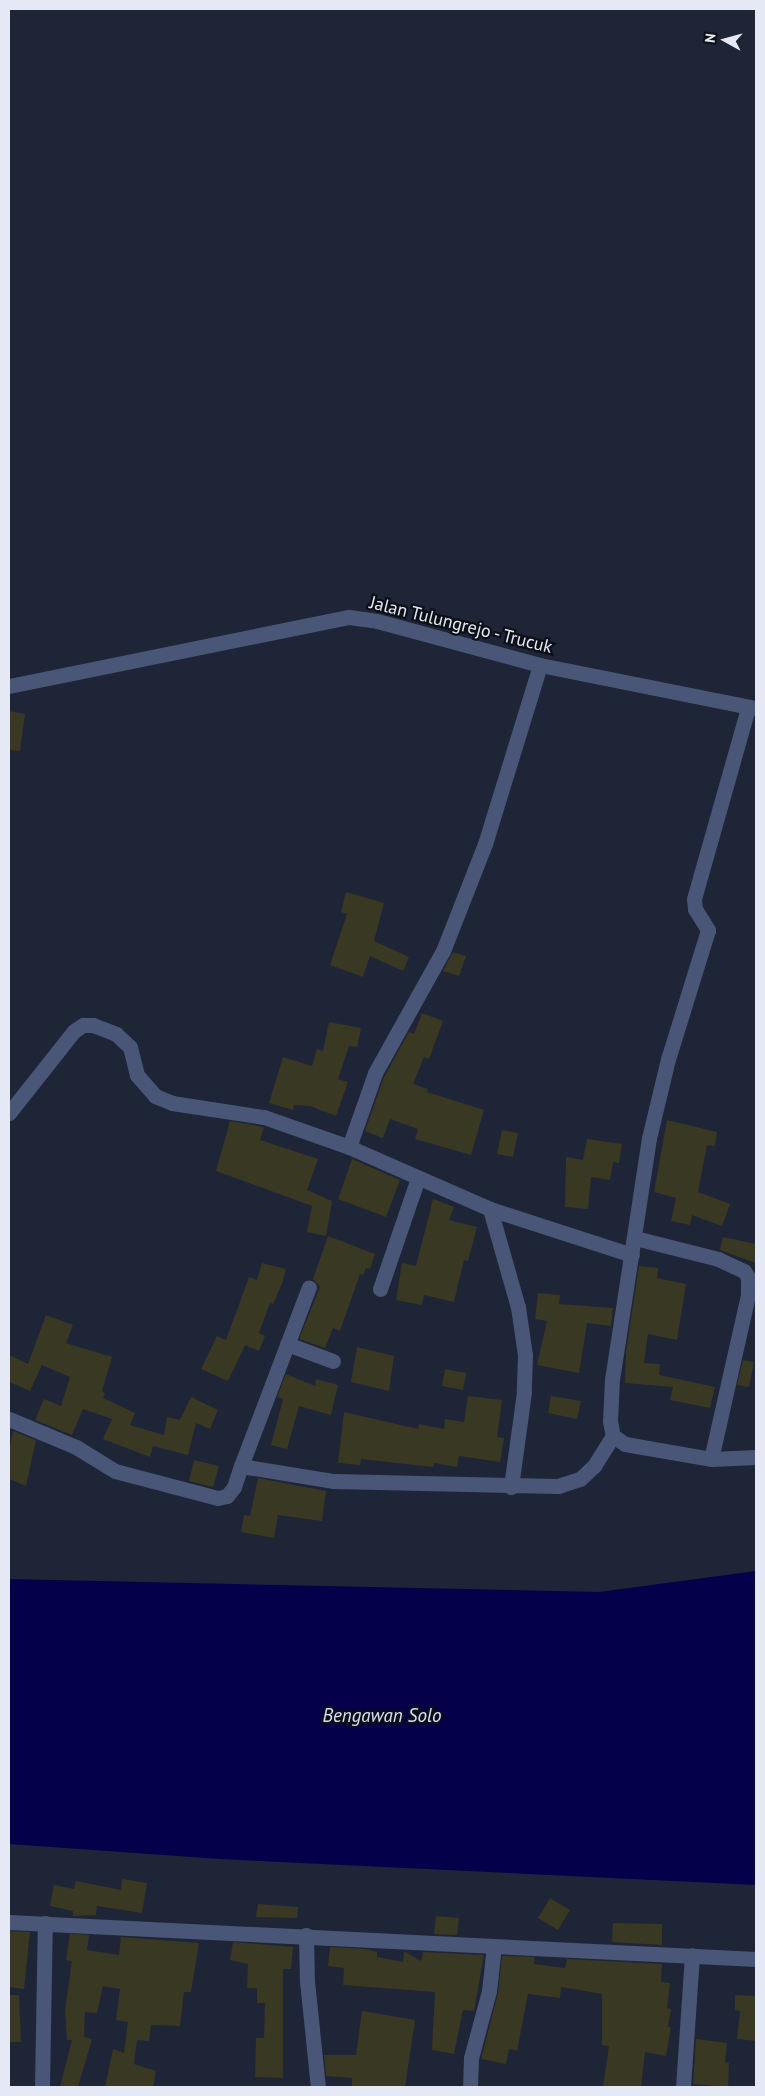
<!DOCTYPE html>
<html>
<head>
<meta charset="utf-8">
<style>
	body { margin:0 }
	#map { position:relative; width:765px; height:2096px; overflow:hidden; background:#1e2537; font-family:"PT Sans",sans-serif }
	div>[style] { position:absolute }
	.water>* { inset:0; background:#040049 }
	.building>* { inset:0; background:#393822 }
	.minor>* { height:15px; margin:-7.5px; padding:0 7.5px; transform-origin:7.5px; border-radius:7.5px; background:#495677 }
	span { translate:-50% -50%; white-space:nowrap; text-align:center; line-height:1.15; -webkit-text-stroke:4.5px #0b0f17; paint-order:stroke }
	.street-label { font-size:18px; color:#e4e9f5 }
	.water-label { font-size:19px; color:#d8e1f7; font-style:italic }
	.frame { position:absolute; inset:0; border:10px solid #e4e9f5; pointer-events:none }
	.north { position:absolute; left:700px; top:15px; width:50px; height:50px; -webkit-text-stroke:4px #0b0f17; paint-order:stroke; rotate:277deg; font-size:14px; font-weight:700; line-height:20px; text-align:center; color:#e4e9f5 }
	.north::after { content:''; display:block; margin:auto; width:18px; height:22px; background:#e4e9f5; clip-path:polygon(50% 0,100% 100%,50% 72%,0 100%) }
</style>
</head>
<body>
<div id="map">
	<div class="water">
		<i style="clip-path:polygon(756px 1571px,756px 1885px,220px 1859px,9px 1844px,9px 1579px,599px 1592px)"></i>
	</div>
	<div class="building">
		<i style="clip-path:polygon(9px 711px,25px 714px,20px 751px,9px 750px)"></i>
		<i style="clip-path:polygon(346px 892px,384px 903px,374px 941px,409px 957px,403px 971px,370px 956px,363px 977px,330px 965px,347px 914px,341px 912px)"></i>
		<i style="clip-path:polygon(453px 952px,466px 956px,459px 976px,443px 971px)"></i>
		<i style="clip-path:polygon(422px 1013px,443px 1021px,429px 1059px,424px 1057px,413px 1084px,428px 1089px,427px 1092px,484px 1110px,471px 1155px,415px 1139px,418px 1129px,390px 1119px,383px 1138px,365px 1131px,384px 1077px,409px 1032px,414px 1034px)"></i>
		<i style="clip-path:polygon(329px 1022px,361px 1028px,357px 1047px,349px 1046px,338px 1079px,348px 1082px,336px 1116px,310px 1106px,294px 1105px,293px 1110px,269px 1103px,283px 1057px,312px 1066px,317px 1049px,323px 1051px)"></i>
		<i style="clip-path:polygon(667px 1120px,717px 1132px,715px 1146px,707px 1145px,698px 1192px,730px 1204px,722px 1226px,692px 1215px,690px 1225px,671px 1221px,676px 1198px,654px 1192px)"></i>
		<i style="clip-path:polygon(230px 1121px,264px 1127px,260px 1140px,318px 1159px,307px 1190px,332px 1201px,326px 1236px,307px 1232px,312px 1206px,216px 1171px)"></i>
		<i style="clip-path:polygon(502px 1130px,518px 1133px,513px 1157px,497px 1154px)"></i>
		<i style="clip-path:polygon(587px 1139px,622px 1144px,619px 1163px,613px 1162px,610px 1180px,591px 1177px,588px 1209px,565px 1207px,566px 1157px,583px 1160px)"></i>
		<i style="clip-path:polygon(352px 1159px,400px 1180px,386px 1217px,338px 1199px)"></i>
		<i style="clip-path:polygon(433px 1199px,454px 1207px,449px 1220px,477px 1227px,468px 1261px,464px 1260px,454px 1302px,424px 1295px,422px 1305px,396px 1300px,402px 1263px,416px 1266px)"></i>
		<i style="clip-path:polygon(328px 1236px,375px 1254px,370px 1269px,366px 1268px,363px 1275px,360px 1274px,340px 1331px,333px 1328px,325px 1348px,299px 1339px,320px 1287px,313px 1279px)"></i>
		<i style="clip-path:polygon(723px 1237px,756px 1244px,756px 1263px,720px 1250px)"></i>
		<i style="clip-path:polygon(262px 1263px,286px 1269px,282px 1284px,273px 1304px,270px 1303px,259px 1333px,265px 1336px,259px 1351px,245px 1345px,228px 1381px,201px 1369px,217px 1336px,226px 1340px,249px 1277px,257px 1280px)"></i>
		<i style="clip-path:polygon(639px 1266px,658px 1268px,657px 1278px,686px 1284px,677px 1340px,648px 1334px,644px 1363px,660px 1364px,659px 1375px,715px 1387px,710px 1408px,670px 1400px,673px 1387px,625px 1383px,626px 1352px)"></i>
		<i style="clip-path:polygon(538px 1293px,560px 1295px,559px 1304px,613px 1308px,611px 1326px,587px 1323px,579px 1373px,537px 1365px,547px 1321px,535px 1319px)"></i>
		<i style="clip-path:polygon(46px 1315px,73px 1325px,66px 1343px,112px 1357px,102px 1391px,105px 1393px,103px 1398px,135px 1413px,130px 1425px,164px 1435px,167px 1417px,180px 1420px,191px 1397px,218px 1410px,210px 1429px,196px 1423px,188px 1455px,153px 1446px,150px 1457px,103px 1439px,112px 1419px,83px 1409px,72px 1435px,35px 1420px,44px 1399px,61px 1406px,70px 1377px,42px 1365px,30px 1391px,9px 1382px,9px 1355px,28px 1364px)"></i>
		<i style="clip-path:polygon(357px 1347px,394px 1356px,389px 1391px,351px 1382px)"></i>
		<i style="clip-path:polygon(743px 1360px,754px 1362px,749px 1387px,737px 1385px)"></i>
		<i style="clip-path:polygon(445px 1369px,466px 1373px,463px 1390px,442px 1386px)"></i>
		<i style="clip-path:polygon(286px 1374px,315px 1386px,316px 1379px,338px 1385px,331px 1415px,299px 1406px,287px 1449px,271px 1445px,283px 1399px,277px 1397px)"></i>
		<i style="clip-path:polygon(468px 1396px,502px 1400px,497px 1437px,504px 1438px,500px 1462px,459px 1456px,457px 1467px,434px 1463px,433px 1467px,361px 1459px,360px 1465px,338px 1463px,344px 1412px,418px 1429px,419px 1424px,444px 1429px,445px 1419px,464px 1422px)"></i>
		<i style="clip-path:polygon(551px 1396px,581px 1401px,577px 1419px,548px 1413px)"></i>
		<i style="clip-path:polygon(13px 1431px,36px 1440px,26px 1486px,9px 1479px,9px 1451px)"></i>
		<i style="clip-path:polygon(194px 1460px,219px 1466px,213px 1487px,189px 1481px)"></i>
		<i style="clip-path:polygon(258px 1478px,326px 1491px,322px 1521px,278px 1515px,274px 1538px,241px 1532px,244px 1515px,250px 1516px)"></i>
		<i style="clip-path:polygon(122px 1879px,147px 1883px,142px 1913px,97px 1906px,96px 1915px,73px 1916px,73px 1911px,50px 1906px,54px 1885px,74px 1889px,76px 1881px,121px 1890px)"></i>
		<i style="clip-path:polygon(550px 1898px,570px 1910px,558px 1930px,538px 1918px)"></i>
		<i style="clip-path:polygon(258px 1904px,298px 1907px,297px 1918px,256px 1917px)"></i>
		<i style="clip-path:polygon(436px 1916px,459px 1918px,457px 1935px,434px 1934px)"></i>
		<i style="clip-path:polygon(613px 1923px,662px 1924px,662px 1945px,612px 1942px)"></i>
		<i style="clip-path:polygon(9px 1931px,30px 1932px,24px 1989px,9px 1987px)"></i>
		<i style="clip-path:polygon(70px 1934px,89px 1935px,87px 1950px,119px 1955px,121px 1937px,199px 1943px,191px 1992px,184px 1992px,180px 2026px,151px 2025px,149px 2041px,137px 2040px,134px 2064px,156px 2071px,153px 2087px,105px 2087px,113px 2049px,124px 2053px,128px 2022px,116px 2020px,120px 1989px,103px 1986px,97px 2013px,85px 2012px,84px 2037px,92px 2039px,78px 2087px,60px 2087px,72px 2040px,67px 2040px,65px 2010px,72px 1961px,66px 1960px)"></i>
		<i style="clip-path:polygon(233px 1942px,293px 1947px,291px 1969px,283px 1969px,283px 2078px,255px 2077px,256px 2038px,264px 2038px,265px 2003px,257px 2003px,257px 1988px,247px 1988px,248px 1964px,230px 1960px)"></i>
		<i style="clip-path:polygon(330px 1947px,365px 1949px,377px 1952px,377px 1957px,403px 1962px,404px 1951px,421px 1961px,423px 1952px,484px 1955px,474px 2011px,463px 2010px,454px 2054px,432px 2050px,435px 1992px,343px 1985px,344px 1968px,328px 1966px)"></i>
		<i style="clip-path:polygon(502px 1956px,535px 1957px,534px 1964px,565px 1968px,567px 1959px,662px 1964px,661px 1982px,670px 1983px,667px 2008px,671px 2009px,668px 2027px,671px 2027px,666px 2056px,645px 2052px,641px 2087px,603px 2087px,609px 2046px,602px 2045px,602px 1994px,561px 1987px,560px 1998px,528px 1994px,517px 2051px,509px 2049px,506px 2064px,481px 2059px,498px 1993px)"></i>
		<i style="clip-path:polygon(9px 1995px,19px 1995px,21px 2042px,9px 2042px)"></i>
		<i style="clip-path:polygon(735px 1995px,756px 1996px,756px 2041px,737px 2039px,740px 2011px,735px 2010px)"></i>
		<i style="clip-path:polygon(362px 2011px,415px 2020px,405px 2087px,352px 2087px,352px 2078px,326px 2076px,324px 2055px,356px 2055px)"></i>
		<i style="clip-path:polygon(696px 2039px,727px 2043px,725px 2062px,729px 2063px,728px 2087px,693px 2084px)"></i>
	</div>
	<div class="minor">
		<i style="left:9px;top:686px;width:347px;rotate:-11.5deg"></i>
		<i style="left:349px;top:617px;width:28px;rotate:8deg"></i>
		<i style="left:377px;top:621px;width:169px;rotate:15.1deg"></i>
		<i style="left:540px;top:665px;width:220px;rotate:11.3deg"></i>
		<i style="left:748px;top:708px;width:198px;rotate:105.8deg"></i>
		<i style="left:694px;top:899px;width:10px;rotate:84deg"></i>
		<i style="left:695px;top:909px;width:25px;rotate:58deg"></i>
		<i style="left:708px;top:930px;width:135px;rotate:107.2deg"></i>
		<i style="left:668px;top:1059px;width:81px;rotate:103.5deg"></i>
		<i style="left:649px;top:1138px;width:244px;rotate:98.7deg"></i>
		<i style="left:612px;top:1379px;width:42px;rotate:92.7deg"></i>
		<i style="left:610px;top:1421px;width:15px;rotate:79deg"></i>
		<i style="left:613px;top:1436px;width:14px;rotate:34deg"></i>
		<i style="left:625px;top:1444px;width:87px;rotate:9.9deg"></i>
		<i style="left:711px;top:1459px;width:45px;rotate:-2.5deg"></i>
		<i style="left:9px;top:1113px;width:105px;rotate:-51.6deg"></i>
		<i style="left:74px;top:1031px;width:11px;rotate:-34deg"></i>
		<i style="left:83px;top:1025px;width:10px"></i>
		<i style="left:93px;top:1025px;width:25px;rotate:21deg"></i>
		<i style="left:116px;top:1034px;width:19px;rotate:43deg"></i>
		<i style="left:130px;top:1047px;width:29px;rotate:76deg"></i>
		<i style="left:137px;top:1075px;width:28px;rotate:49deg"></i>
		<i style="left:155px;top:1096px;width:18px;rotate:22deg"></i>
		<i style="left:172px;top:1103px;width:93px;rotate:8.7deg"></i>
		<i style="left:264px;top:1117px;width:90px;rotate:19.4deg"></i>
		<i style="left:349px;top:1147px;width:154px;rotate:23.7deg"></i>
		<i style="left:490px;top:1209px;width:149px;rotate:17.9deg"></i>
		<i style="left:349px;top:1147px;width:78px;rotate:-70.6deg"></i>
		<i style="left:375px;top:1073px;width:140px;rotate:-60.9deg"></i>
		<i style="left:443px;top:951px;width:115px;rotate:-68.6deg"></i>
		<i style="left:485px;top:844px;width:187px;rotate:-72.9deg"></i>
		<i style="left:490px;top:1209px;width:102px;rotate:74.1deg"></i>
		<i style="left:518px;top:1307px;width:49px;rotate:81.7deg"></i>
		<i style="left:525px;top:1355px;width:37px;rotate:92deg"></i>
		<i style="left:524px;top:1392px;width:96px;rotate:97.8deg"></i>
		<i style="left:635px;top:1238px;width:86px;rotate:14.2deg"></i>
		<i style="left:718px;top:1259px;width:29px;rotate:25deg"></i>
		<i style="left:744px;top:1271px;width:7px;rotate:56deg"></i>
		<i style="left:748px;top:1277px;width:18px;rotate:90deg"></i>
		<i style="left:748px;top:1295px;width:168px;rotate:102.7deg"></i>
		<i style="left:380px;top:1289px;width:117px;rotate:-71.1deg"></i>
		<i style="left:287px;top:1344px;width:49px;rotate:20.3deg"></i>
		<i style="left:9px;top:1419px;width:73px;rotate:22.7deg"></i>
		<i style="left:76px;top:1447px;width:46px;rotate:31.6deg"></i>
		<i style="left:115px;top:1471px;width:106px;rotate:14.7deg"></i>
		<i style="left:218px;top:1498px;width:9px;rotate:-13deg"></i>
		<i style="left:227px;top:1496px;width:11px;rotate:-52deg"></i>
		<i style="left:234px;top:1487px;width:22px;rotate:-72deg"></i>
		<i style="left:241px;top:1466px;width:94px;rotate:9.2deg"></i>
		<i style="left:334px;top:1481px;width:224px;rotate:1.3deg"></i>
		<i style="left:558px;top:1486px;width:23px;rotate:-18deg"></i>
		<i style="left:580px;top:1479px;width:19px;rotate:-43deg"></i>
		<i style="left:594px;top:1466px;width:36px;rotate:-58deg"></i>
		<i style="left:241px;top:1466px;width:191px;rotate:-69.2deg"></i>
		<i style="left:9px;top:1922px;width:748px;rotate:2.84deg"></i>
		<i style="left:306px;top:1935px;width:46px;rotate:88.8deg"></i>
		<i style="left:307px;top:1981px;width:107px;rotate:84.1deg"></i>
		<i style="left:42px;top:2087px;width:164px;rotate:-89deg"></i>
		<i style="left:470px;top:2087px;width:29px;rotate:-88deg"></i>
		<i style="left:471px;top:2058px;width:69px;rotate:-75deg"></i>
		<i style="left:489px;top:1991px;width:45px;rotate:-83.7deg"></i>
		<i style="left:683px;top:2087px;width:132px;rotate:-86.1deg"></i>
	</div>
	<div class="street-label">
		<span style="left:461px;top:625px;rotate:14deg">Jalan Tulungrejo - Trucuk</span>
	</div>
	<div class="water-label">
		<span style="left:382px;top:1716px">Bengawan Solo</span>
	</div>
	<div class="frame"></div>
	<div class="north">N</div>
</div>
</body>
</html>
